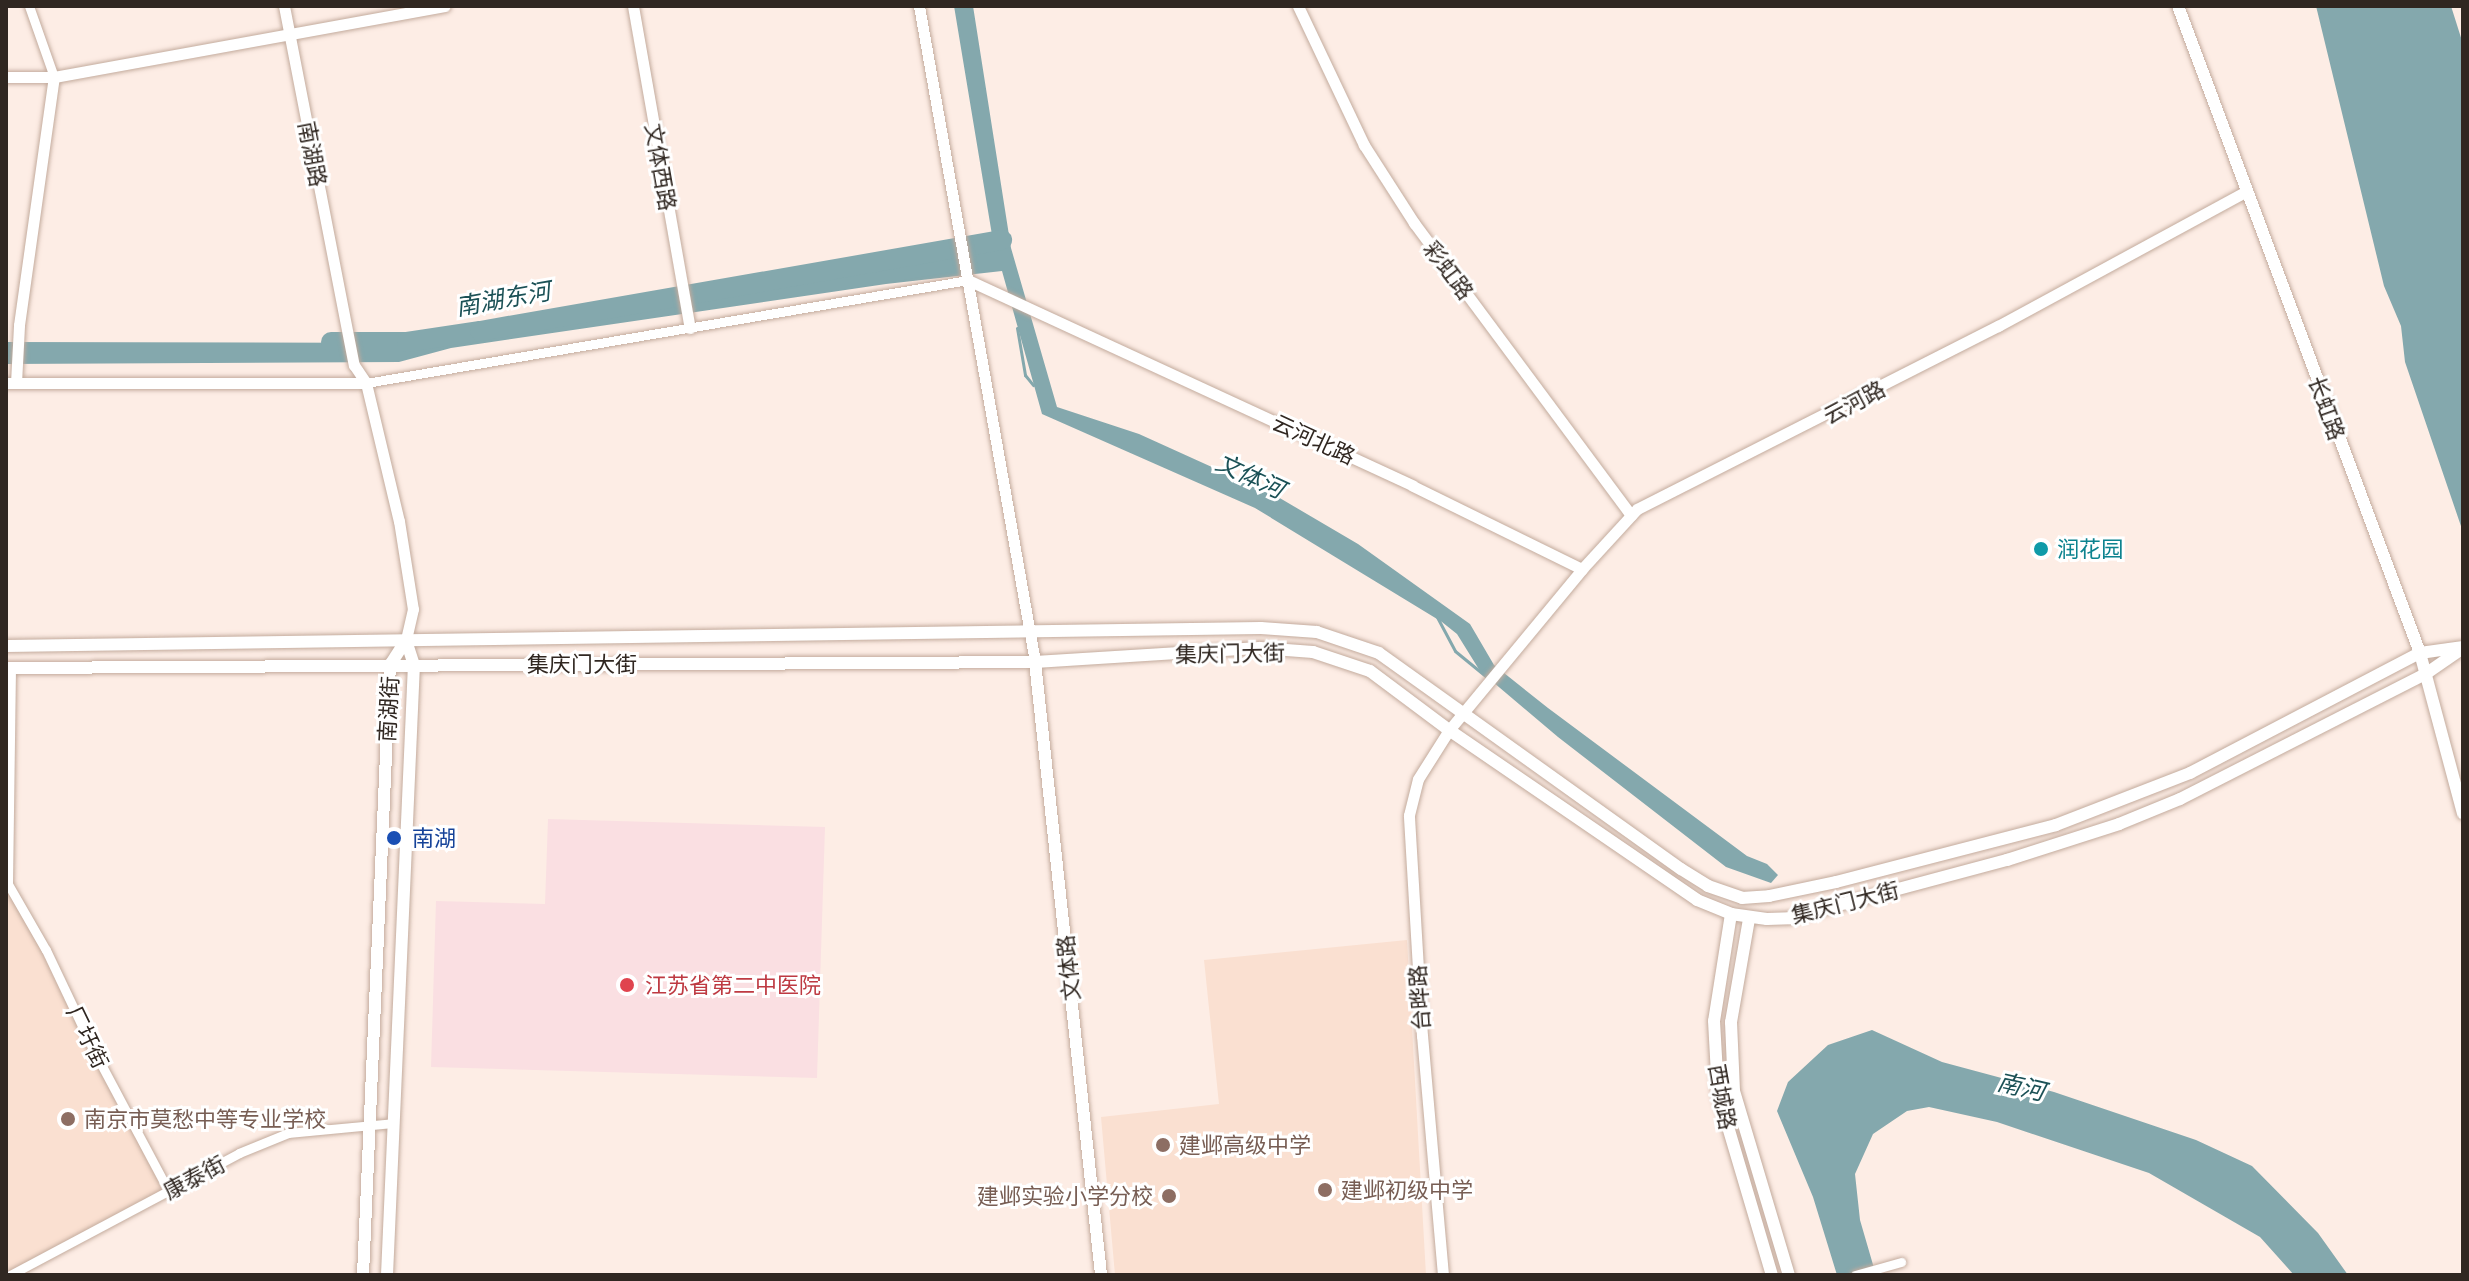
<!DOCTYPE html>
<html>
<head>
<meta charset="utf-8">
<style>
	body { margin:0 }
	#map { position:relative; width:2469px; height:1281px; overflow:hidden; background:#fdede5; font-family:"PT Serif","Noto Sans SC",serif }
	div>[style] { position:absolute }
	.built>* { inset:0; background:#fae0d1 }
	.medical>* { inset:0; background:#fadfe2 }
	.water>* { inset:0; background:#84a8ad }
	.stream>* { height:3px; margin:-1.5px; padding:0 1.5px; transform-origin:1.5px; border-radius:1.5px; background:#84a8ad }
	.river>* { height:20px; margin:-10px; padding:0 10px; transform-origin:10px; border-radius:10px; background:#84a8ad }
	.roads { filter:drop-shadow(0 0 2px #c3ab9d) drop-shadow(0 0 2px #c3ab9d) }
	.minor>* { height:9px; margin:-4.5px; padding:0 4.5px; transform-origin:4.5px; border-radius:4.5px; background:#fff }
	.tertiary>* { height:11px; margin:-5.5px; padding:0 5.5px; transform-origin:5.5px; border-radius:5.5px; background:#fff }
	.secondary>* { height:12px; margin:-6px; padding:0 6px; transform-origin:6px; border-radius:6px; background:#fff }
	.dots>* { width:22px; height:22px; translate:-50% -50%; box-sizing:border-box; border:4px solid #fff; border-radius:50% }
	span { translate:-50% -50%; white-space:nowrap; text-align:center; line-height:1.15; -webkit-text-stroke:6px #fff; paint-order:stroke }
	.street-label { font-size:22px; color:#302721 }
	.culture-label { font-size:22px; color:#0d838f }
	.left { translate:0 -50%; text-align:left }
	.transit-label { font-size:22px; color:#164399 }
	.health-label { font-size:22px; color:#be3a42 }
	.education-label { font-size:22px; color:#785e54 }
	.right { translate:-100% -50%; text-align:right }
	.water-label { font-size:24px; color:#1b5156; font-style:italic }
	.frame { position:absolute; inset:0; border:8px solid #302721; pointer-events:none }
</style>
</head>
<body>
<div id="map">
	<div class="built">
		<i style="clip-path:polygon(8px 884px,168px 1190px,6px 1275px,6px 885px)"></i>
		<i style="clip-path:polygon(1407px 940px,1426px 1275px,1115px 1275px,1101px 1117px,1219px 1104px,1204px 960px)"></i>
	</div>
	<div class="medical">
		<i style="clip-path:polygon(548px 819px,825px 827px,817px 1078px,431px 1067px,436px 901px,545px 904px)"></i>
	</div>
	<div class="water">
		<i style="clip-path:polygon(954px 6px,973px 6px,1011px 248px,1057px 407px,1139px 434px,1278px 497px,1358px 544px,1470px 624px,1494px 665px,1548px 708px,1747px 856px,1767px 864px,1778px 875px,1771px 883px,1726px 867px,1558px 737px,1480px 671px,1457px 634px,1442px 622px,1255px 508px,1042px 414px,1002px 271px,886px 284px,451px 348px,399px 362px,6px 364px,6px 342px,426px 343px,861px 265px,990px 247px,993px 241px)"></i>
		<i style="clip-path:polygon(2316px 6px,2451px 6px,2463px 44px,2463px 532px,2405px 362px,2401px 326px,2384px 286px)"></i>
		<i style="clip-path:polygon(1872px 1030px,1942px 1062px,2054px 1092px,2196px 1140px,2252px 1166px,2318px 1233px,2348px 1275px,2294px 1275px,2260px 1237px,2149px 1173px,1997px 1122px,1929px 1107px,1907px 1111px,1873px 1134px,1855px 1174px,1860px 1220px,1876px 1275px,1837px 1275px,1813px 1197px,1777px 1111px,1788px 1082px,1828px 1045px)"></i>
	</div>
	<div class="stream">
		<i style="left:1017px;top:328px;width:48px;rotate:80.3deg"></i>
		<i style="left:1025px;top:375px;width:13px;rotate:51deg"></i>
		<i style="left:1437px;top:617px;width:38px;rotate:62deg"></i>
		<i style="left:1455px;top:651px;width:43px;rotate:39.3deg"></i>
	</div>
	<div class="river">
		<i style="left:331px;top:342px;width:76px"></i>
		<i style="left:407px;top:342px;width:74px;rotate:-8.6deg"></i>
		<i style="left:480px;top:331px;width:530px;rotate:-9.89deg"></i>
	</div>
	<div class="roads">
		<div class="minor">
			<i style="left:29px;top:6px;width:75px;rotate:70.6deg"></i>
			<i style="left:366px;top:383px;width:611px;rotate:-9.71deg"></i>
			<i style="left:11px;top:668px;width:216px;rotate:90.8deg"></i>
			<i style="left:8px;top:884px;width:76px;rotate:60.1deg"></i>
			<i style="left:46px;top:950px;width:107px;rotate:64.6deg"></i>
			<i style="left:92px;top:1047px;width:162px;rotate:62deg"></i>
			<i style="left:10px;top:1275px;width:259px;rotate:-28deg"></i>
			<i style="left:239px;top:1153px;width:53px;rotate:-22.2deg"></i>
			<i style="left:288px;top:1133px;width:105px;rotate:-5.4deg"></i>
			<i style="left:1855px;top:1275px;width:48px;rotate:-15.8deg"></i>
		</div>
		<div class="tertiary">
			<i style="left:284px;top:6px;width:366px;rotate:79deg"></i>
			<i style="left:354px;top:365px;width:22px;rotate:56deg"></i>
			<i style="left:366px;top:383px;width:142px;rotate:76.6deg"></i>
			<i style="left:399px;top:521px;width:89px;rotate:81deg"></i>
			<i style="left:413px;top:609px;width:32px;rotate:103deg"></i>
			<i style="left:633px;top:6px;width:327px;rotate:80deg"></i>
			<i style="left:919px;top:6px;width:666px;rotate:79.97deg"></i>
			<i style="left:1298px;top:6px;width:154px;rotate:64.6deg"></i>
			<i style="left:1364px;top:145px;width:93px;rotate:57.3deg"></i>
			<i style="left:1414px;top:223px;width:364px;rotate:53.4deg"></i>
			<i style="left:6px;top:77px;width:48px"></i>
			<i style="left:54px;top:77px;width:397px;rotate:-10.3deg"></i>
			<i style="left:968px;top:280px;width:490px;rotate:24.8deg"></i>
			<i style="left:1413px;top:486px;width:188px;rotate:26.2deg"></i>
			<i style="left:6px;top:383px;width:360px"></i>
			<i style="left:16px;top:383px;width:58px;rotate:-87deg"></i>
			<i style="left:19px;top:325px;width:250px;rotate:-82deg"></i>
			<i style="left:1443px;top:1275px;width:240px;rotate:-95deg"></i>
			<i style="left:1422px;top:1036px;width:221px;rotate:-93.4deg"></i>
			<i style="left:1409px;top:815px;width:37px;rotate:-76deg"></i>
			<i style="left:1418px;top:779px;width:58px;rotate:-57.7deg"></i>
			<i style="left:1449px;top:730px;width:209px;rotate:-50.4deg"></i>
			<i style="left:1582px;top:569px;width:81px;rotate:-47.5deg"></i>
			<i style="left:1637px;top:509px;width:405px;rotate:-26.9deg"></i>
			<i style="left:1998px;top:326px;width:283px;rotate:-28.5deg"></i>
		</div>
		<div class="secondary">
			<i style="left:2178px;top:6px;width:691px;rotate:69.49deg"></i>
			<i style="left:2420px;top:653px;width:166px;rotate:75deg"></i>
			<i style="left:6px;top:646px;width:1255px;rotate:-0.82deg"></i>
			<i style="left:1261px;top:628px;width:56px;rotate:4.1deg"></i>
			<i style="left:1317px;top:632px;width:65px;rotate:18.7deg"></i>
			<i style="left:1379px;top:653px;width:371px;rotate:35.6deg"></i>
			<i style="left:1681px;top:869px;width:32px;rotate:32deg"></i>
			<i style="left:1708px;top:886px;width:36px;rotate:19deg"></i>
			<i style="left:1742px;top:898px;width:27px;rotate:-4deg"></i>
			<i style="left:1769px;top:896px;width:68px;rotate:-11.8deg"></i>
			<i style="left:1836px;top:882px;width:227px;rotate:-14.5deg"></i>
			<i style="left:2056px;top:825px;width:144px;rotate:-21.2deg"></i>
			<i style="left:2190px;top:773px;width:259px;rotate:-27.6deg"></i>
			<i style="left:2420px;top:653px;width:42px;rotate:-8.1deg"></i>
			<i style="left:1035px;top:662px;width:617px;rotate:83.85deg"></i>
			<i style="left:6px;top:668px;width:1029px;rotate:-0.33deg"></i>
			<i style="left:1035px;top:662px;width:225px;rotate:-3.6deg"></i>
			<i style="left:1260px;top:648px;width:53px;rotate:4.3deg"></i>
			<i style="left:1313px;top:652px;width:60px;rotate:18.4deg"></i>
			<i style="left:1370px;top:671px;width:99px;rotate:36.8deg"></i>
			<i style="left:1449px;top:730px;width:301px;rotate:34.4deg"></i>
			<i style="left:1697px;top:900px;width:37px;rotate:22deg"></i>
			<i style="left:1731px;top:914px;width:36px;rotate:8deg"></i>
			<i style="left:1767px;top:919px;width:23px;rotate:-2deg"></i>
			<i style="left:1790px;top:918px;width:225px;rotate:-15deg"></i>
			<i style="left:2007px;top:860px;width:118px;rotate:-17.8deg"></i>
			<i style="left:2119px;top:824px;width:66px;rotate:-22.3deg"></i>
			<i style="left:2180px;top:799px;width:277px;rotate:-27deg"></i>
			<i style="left:2427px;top:673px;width:44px;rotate:-34.8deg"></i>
			<i style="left:1731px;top:914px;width:108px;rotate:99deg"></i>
			<i style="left:1714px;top:1021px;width:72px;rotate:86.8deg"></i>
			<i style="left:1718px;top:1093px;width:190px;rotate:73.5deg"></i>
			<i style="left:1749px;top:919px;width:105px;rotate:99.9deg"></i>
			<i style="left:1731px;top:1022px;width:69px;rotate:87.5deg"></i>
			<i style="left:1734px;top:1091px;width:192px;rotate:73.4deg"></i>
			<i style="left:363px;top:1275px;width:611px;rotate:-87.47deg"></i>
			<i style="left:390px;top:665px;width:30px;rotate:-57deg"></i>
			<i style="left:387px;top:1275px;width:611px;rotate:-87.47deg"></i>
			<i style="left:414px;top:665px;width:26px;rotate:-108deg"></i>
		</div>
	</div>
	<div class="dots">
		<i style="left:2041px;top:549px;background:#0f9aa8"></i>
		<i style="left:394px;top:838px;background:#1a4fb4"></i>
		<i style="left:627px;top:985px;background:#e0444e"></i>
		<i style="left:68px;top:1119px;background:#8d6e63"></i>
		<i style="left:1163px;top:1145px;background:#8d6e63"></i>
		<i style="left:1325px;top:1190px;background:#8d6e63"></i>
		<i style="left:1169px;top:1196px;background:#8d6e63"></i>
	</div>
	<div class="street-label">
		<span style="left:313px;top:154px;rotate:79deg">南湖路</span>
		<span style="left:661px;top:167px;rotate:80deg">文体西路</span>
		<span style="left:1449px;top:270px;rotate:53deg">彩虹路</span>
		<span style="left:1854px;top:402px;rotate:-28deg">云河路</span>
		<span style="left:2327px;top:408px;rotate:70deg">长虹路</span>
		<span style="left:1314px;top:439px;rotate:25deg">云河北路</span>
		<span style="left:1230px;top:653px;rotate:-1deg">集庆门大街</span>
		<span style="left:582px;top:664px">集庆门大街</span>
		<span style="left:388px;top:709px;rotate:-87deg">南湖街</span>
		<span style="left:1845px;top:902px;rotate:-14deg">集庆门大街</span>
		<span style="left:1068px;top:968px;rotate:-96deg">文体路</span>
		<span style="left:1419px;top:998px;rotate:-94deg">台晔路</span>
		<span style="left:88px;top:1037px;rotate:64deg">厂圩街</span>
		<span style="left:1723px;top:1097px;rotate:80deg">西城路</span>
		<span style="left:194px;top:1177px;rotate:-28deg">康泰街</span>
	</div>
	<div class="culture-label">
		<span class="left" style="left:2057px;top:549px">润花园</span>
	</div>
	<div class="transit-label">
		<span class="left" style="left:412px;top:838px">南湖</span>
	</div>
	<div class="health-label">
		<span class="left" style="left:645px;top:985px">江苏省第二中医院</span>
	</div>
	<div class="education-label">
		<span class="left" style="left:84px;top:1119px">南京市莫愁中等专业学校</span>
		<span class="left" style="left:1179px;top:1145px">建邺高级中学</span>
		<span class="left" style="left:1341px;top:1190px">建邺初级中学</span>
		<span class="right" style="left:1153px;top:1196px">建邺实验小学分校</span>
	</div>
	<div class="water-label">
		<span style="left:503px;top:299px;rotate:-10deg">南湖东河</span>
		<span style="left:1250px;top:476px;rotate:25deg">文体河</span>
		<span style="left:2021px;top:1087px;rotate:13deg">南河</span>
	</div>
	<div class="frame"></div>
</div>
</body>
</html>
